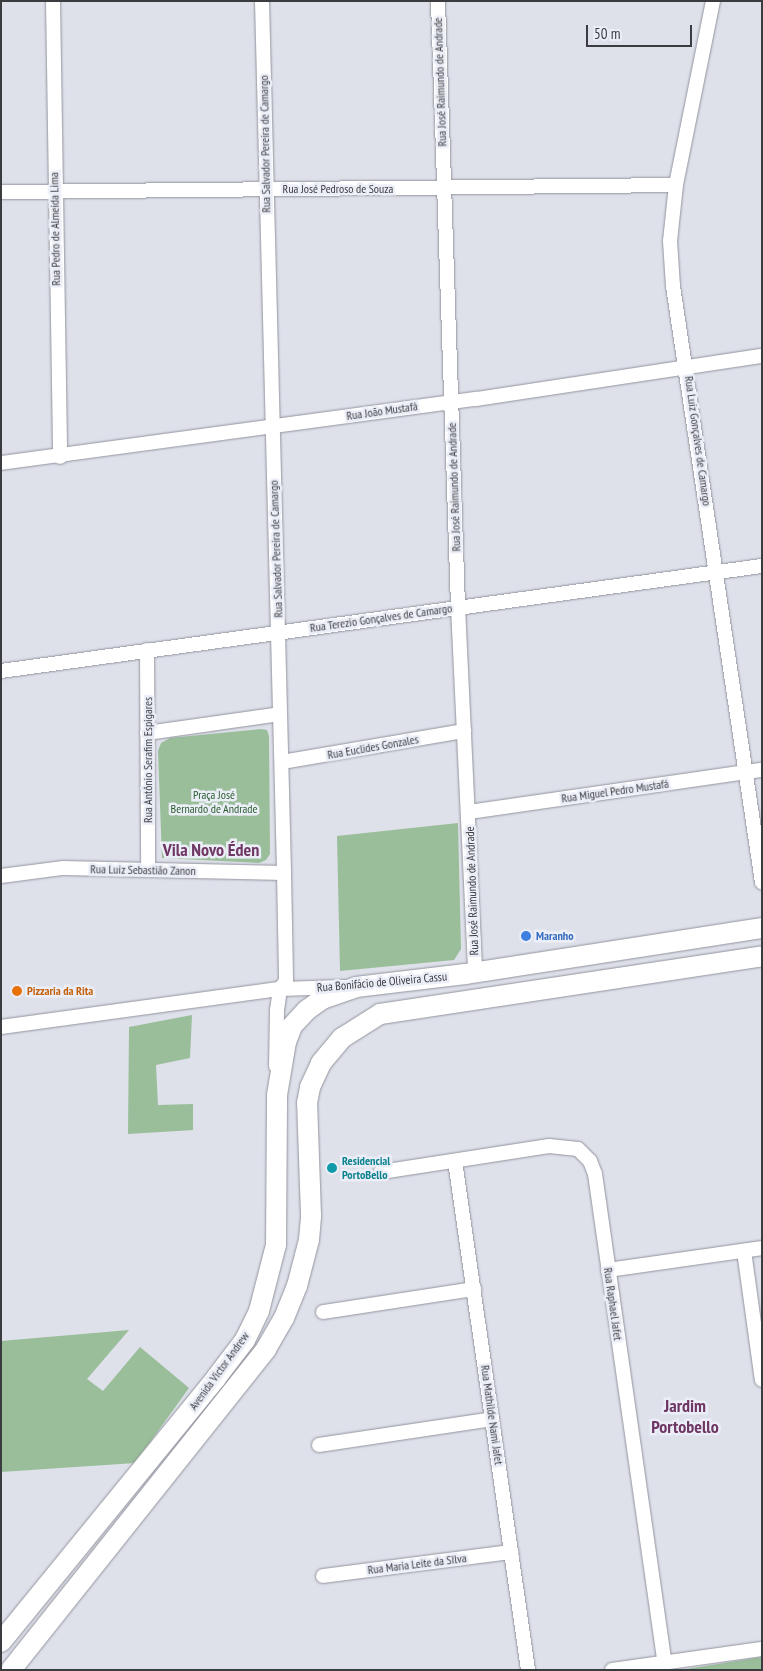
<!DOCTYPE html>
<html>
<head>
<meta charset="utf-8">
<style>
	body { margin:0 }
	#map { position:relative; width:763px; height:1671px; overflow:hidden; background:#dee0ea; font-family:"PT Sans Narrow",sans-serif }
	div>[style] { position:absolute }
	.green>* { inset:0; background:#99be99 }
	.roads { filter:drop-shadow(0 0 1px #92949d) drop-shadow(0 0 1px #92949d) }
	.street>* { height:14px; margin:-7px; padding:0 7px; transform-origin:7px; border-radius:7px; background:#fff }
	.secondary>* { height:20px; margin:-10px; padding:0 10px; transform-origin:10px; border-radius:10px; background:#fff }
	.dots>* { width:14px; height:14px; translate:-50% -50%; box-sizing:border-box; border:2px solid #ebeef7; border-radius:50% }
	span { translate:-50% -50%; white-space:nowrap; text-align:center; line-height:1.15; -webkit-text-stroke:5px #ebeef7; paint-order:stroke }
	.street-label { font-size:12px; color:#3b3c40 }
	.park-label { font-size:12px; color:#295d2c }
	.shop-label { font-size:12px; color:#366cbe; font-weight:700 }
	.left { translate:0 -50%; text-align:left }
	.food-label { font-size:12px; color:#c56008; font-weight:700 }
	.culture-label { font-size:12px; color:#0d838f; font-weight:700 }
	.district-label { font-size:18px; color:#6f3764; font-weight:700 }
	.frame { position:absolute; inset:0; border:2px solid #3b3c40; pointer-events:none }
	.scale { position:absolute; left:586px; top:25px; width:106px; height:22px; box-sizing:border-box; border:2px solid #3b3c40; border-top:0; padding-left:6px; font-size:15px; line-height:18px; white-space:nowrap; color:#3b3c40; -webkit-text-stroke:4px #ebeef7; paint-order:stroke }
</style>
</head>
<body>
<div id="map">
	<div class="green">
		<i style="clip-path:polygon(261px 729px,267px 730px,269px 736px,270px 854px,266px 860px,259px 863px,162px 858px,158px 751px,161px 743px,170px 738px)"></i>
		<i style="clip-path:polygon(458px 823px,461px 949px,454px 960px,340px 971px,337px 836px)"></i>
		<i style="clip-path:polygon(192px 1015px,190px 1058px,156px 1065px,158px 1105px,193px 1104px,193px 1130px,128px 1134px,129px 1027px)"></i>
		<i style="clip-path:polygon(129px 1330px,87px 1379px,103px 1391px,140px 1347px,189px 1388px,135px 1463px,1px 1472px,1px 1341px)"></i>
		<i style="clip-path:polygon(762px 1657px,762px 1670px,680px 1670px)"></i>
	</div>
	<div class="roads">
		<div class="street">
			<i style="left:53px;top:1px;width:456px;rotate:89.1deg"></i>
			<i style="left:262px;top:1px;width:872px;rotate:88.55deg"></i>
			<i style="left:284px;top:873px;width:108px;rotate:88.9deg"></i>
			<i style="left:286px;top:981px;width:10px;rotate:127deg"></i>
			<i style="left:280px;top:989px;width:21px;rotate:98deg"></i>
			<i style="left:277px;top:1010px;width:56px;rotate:91deg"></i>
			<i style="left:438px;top:1px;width:606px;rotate:88.11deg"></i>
			<i style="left:458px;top:607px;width:365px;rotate:87.3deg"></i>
			<i style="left:713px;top:1px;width:188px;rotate:101.4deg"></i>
			<i style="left:676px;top:185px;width:56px;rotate:96.1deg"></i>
			<i style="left:670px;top:241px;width:45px;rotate:86.2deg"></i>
			<i style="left:673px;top:286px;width:603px;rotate:81.51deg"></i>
			<i style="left:1px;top:192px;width:675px;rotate:-0.59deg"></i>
			<i style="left:1px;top:463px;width:479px;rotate:-7.7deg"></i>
			<i style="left:476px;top:399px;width:289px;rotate:-8.6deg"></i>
			<i style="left:147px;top:650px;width:220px;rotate:89.7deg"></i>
			<i style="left:1px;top:671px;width:768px;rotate:-7.86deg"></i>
			<i style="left:147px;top:733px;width:134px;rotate:-8.1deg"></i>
			<i style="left:282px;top:762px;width:185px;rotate:-9.7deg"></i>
			<i style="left:469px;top:812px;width:296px;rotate:-8.2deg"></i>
			<i style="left:1px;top:876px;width:63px;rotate:-7.4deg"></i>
			<i style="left:63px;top:868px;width:221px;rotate:1.3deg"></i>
			<i style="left:1px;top:1027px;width:282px;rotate:-7.8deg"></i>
			<i style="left:280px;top:989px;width:63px;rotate:-1.8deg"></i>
			<i style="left:455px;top:1161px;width:514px;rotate:81.84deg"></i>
			<i style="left:381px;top:1172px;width:170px;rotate:-8.8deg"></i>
			<i style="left:549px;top:1146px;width:29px;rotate:6deg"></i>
			<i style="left:578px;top:1149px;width:17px;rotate:45deg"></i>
			<i style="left:590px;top:1161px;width:14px;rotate:69deg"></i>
			<i style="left:595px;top:1174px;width:492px;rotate:81.9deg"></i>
			<i style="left:744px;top:1251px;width:130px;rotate:82.1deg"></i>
			<i style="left:608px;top:1270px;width:156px;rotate:-8.1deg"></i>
			<i style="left:323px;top:1312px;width:153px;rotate:-8.7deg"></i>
			<i style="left:319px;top:1445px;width:175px;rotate:-8.5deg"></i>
			<i style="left:323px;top:1576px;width:190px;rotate:-7.3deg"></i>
			<i style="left:612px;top:1670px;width:151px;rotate:-8deg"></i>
		</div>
		<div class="secondary">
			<i style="left:1px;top:1642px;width:340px;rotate:-50.8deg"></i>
			<i style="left:216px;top:1378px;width:48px;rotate:-52.7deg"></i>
			<i style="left:245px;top:1340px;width:32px;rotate:-64deg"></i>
			<i style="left:259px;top:1311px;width:68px;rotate:-75.6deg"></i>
			<i style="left:276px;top:1245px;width:150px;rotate:-89.6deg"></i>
			<i style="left:277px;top:1095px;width:54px;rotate:-80.4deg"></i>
			<i style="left:286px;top:1042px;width:17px;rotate:-69deg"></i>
			<i style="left:292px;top:1026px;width:22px;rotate:-47deg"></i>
			<i style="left:307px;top:1010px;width:19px;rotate:-36deg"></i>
			<i style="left:322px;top:999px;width:36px;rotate:-19deg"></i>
			<i style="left:356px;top:987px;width:110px;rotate:-6.8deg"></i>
			<i style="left:465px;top:974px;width:301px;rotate:-8.8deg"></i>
			<i style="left:11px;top:1670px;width:410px;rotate:-51.5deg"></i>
			<i style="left:266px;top:1349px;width:36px;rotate:-60deg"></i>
			<i style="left:284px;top:1318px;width:35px;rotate:-68deg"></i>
			<i style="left:297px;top:1286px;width:48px;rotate:-75.4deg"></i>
			<i style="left:309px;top:1240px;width:25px;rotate:-85deg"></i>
			<i style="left:311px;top:1215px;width:112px;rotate:-92deg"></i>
			<i style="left:307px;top:1103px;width:16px;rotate:-79deg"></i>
			<i style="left:310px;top:1087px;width:26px;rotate:-65deg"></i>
			<i style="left:321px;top:1063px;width:33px;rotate:-50deg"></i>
			<i style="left:342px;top:1038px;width:45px;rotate:-32.3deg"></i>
			<i style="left:380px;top:1014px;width:386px;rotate:-8.6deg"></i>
		</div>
	</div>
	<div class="dots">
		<i style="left:526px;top:936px;background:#3f7fe0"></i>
		<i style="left:17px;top:991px;background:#e8710a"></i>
		<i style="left:332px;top:1168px;background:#0f9aa8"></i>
	</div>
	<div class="street-label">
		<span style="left:440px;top:82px;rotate:-92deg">Rua José Raimundo de Andrade</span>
		<span style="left:265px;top:144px;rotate:-91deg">Rua Salvador Pereira de Camargo</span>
		<span style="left:338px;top:189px">Rua José Pedroso de Souza</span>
		<span style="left:55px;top:229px;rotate:-91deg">Rua Pedro de Almeida Lima</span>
		<span style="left:382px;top:411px;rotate:-8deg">Rua João Mustafá</span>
		<span style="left:698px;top:441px;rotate:82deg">Rua Luíz Gonçalves de Camargo</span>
		<span style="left:454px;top:487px;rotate:-92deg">Rua José Raimundo de Andrade</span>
		<span style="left:276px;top:549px;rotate:-92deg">Rua Salvador Pereira de Camargo</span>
		<span style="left:381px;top:618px;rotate:-8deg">Rua Terezio Gonçalves de Camargo</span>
		<span style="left:373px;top:747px;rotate:-10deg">Rua Euclides Gonzales</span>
		<span style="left:148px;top:760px;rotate:-90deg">Rua Antônio Serafim Espigares</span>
		<span style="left:615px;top:791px;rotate:-8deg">Rua Miguel Pedro Mustafá</span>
		<span style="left:143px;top:870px;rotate:1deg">Rua Luiz Sebastião Zanon</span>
		<span style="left:472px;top:891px;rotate:-92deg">Rua José Raimundo de Andrade</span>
		<span style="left:382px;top:982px;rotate:-5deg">Rua Bonifácio de Oliveira Cassu</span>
		<span style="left:613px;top:1304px;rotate:82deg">Rua Raphael Jafet</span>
		<span style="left:219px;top:1371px;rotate:-54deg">Avenida Victor Andrew</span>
		<span style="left:492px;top:1415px;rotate:82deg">Rua Mathilde Nami Jafet</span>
		<span style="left:417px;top:1564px;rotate:-7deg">Rua Maria Leite da SIlva</span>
	</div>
	<div class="park-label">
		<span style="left:214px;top:802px">Praça José<br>Bernardo de Andrade</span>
	</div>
	<div class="shop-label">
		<span class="left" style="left:536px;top:936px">Maranho</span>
	</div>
	<div class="food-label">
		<span class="left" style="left:27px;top:991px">Pizzaria da Rita</span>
	</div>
	<div class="culture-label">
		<span class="left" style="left:342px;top:1168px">Residencial<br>PortoBello</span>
	</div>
	<div class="district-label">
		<span style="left:211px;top:850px">Vila Novo Éden</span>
		<span style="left:685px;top:1417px">Jardim<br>Portobello</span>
	</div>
	<div class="frame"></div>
	<div class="scale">50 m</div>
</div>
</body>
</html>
